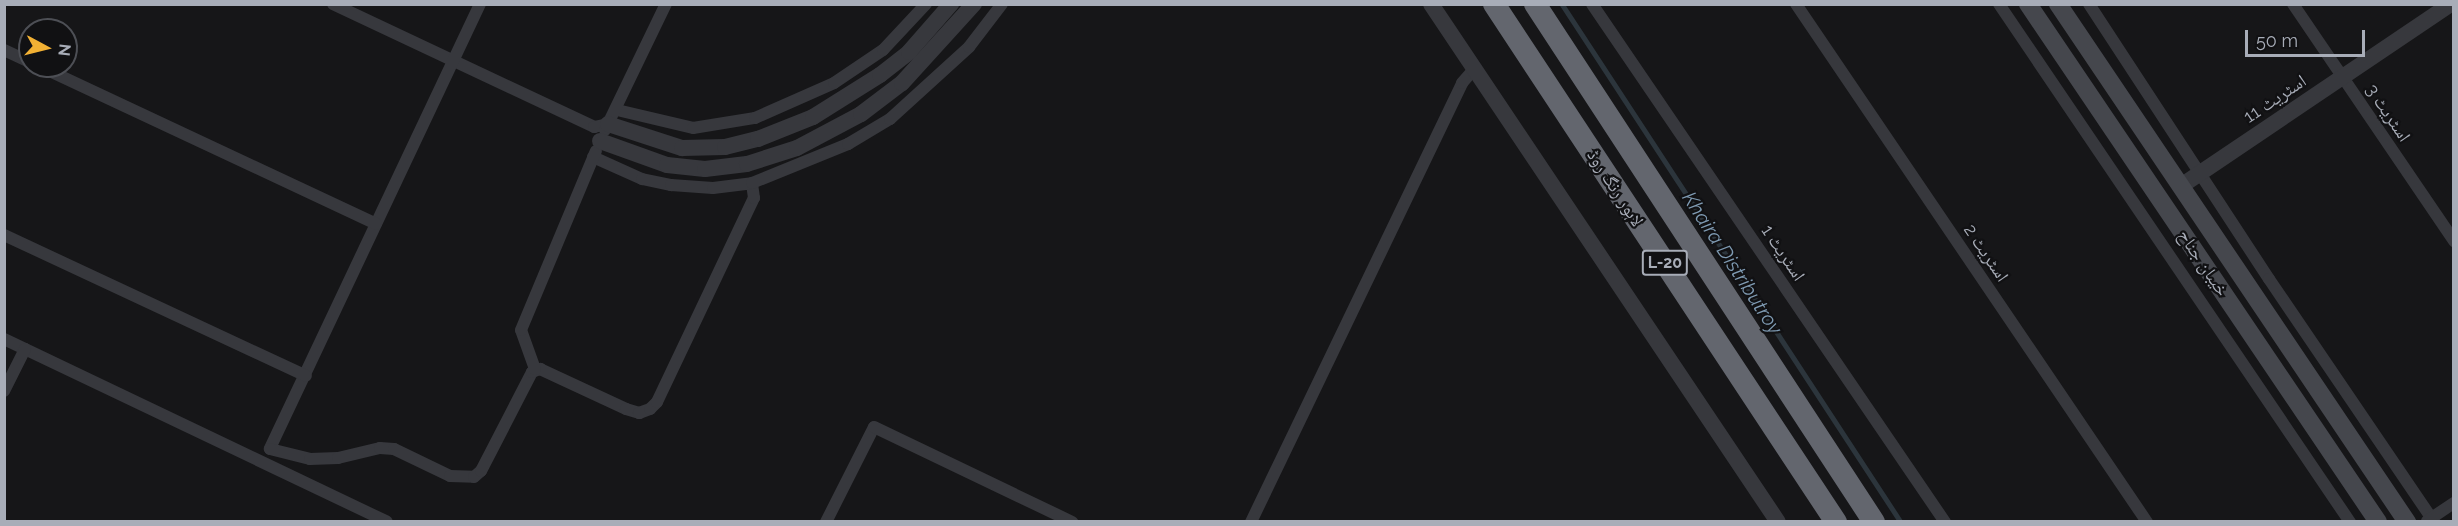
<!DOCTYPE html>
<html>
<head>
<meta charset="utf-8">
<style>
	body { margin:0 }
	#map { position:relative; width:2458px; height:526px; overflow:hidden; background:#161618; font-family:Raleway,"Noto Naskh Arabic",sans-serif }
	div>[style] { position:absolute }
	.stream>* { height:4.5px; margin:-2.25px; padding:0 2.25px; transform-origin:2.25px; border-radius:2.25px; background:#2c353c }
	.minor>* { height:12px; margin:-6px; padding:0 6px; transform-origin:6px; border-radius:6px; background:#37383d }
	.tertiary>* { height:16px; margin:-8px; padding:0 8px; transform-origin:8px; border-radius:8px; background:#37383d }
	.secondary>* { height:18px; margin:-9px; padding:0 9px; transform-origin:9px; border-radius:9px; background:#45474d }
	.motorway>* { height:22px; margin:-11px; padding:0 11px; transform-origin:11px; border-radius:11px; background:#63666e }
	span { translate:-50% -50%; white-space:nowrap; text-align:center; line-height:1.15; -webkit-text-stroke:4.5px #111113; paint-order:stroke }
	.shield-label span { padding:2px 4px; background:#111113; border:2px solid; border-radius:4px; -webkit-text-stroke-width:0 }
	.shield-label { font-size:16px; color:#a8adb8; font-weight:700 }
	.street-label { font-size:18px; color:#a8adb8 }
	.water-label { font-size:20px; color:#7f9bb3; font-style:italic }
	.frame { position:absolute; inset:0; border:6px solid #a8adb8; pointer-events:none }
	.north { position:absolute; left:18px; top:18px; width:60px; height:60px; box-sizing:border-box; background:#111113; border:2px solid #4d4f55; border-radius:50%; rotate:97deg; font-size:16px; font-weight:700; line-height:24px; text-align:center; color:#a8adb8 }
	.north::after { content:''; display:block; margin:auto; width:21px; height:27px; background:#f2b134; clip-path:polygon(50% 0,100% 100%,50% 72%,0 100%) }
	.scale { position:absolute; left:2245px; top:30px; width:120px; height:27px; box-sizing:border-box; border:3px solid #a8adb8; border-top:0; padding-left:8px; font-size:18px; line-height:21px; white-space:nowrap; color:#a8adb8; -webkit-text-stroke:4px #111113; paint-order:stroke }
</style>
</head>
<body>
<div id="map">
	<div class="stream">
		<i style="left:1562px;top:4px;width:619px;rotate:56.8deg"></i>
	</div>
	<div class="minor">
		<i style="left:333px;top:4px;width:289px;rotate:25.2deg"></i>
		<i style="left:594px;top:127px;width:14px;rotate:-12deg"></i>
		<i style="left:480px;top:4px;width:492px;rotate:115.3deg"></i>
		<i style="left:270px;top:449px;width:41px;rotate:14deg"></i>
		<i style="left:310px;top:459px;width:28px;rotate:-2deg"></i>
		<i style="left:338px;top:458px;width:43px;rotate:-13.4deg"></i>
		<i style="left:380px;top:448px;width:14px;rotate:4deg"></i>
		<i style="left:394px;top:449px;width:62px;rotate:25.7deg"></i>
		<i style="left:450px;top:476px;width:24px;rotate:2deg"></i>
		<i style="left:474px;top:477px;width:9px;rotate:-41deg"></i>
		<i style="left:481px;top:471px;width:111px;rotate:-62.7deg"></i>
		<i style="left:532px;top:372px;width:9px;rotate:-21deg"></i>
		<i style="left:540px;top:369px;width:95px;rotate:24.9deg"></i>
		<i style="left:626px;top:409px;width:14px;rotate:17deg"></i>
		<i style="left:639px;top:413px;width:12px;rotate:-20deg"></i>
		<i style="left:650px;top:409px;width:10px;rotate:-45deg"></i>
		<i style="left:657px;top:402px;width:226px;rotate:-64.6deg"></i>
		<i style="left:754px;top:198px;width:15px;rotate:-98deg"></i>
		<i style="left:1592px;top:4px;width:627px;rotate:55.73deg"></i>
		<i style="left:1796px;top:4px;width:626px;rotate:55.88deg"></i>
		<i style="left:1999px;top:4px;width:626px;rotate:55.88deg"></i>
		<i style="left:2089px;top:4px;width:329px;rotate:56.8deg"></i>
		<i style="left:2269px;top:279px;width:294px;rotate:55.8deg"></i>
		<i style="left:2293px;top:4px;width:287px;rotate:55.8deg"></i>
		<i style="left:4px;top:50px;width:29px;rotate:25deg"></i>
		<i style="left:39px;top:66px;width:372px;rotate:25.1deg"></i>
		<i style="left:617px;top:110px;width:78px;rotate:13.3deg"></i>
		<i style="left:693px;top:128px;width:63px;rotate:-9.2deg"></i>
		<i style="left:755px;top:118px;width:86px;rotate:-23.9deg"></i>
		<i style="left:834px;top:83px;width:59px;rotate:-34deg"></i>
		<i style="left:883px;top:50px;width:63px;rotate:-46.9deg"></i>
		<i style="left:605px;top:130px;width:140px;rotate:-64.2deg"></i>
		<i style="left:593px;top:157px;width:54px;rotate:24.2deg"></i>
		<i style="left:642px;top:179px;width:30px;rotate:12deg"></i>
		<i style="left:671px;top:185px;width:42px;rotate:4.1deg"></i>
		<i style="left:713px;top:188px;width:39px;rotate:-7deg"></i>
		<i style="left:752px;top:183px;width:104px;rotate:-22.1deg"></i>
		<i style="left:848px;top:144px;width:49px;rotate:-30.8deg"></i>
		<i style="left:890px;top:119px;width:107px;rotate:-42.3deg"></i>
		<i style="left:969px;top:47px;width:54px;rotate:-52.5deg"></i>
		<i style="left:4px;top:235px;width:333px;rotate:25deg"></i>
		<i style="left:4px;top:339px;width:424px;rotate:25.5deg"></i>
		<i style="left:535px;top:369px;width:41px;rotate:-109.7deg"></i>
		<i style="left:521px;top:330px;width:194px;rotate:-67.3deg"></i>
		<i style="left:4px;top:391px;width:47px;rotate:-63.4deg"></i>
		<i style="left:2427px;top:521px;width:32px;rotate:-34deg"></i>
		<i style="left:826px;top:522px;width:106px;rotate:-63.2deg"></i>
		<i style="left:874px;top:427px;width:220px;rotate:25.6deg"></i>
		<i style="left:1251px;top:522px;width:487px;rotate:-64.3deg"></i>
		<i style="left:1462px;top:83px;width:20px;rotate:-49deg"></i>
	</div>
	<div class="tertiary">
		<i style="left:1431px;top:4px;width:623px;rotate:56.18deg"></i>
		<i style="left:608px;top:124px;width:78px;rotate:18deg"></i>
		<i style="left:682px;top:148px;width:43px;rotate:-1.3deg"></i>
		<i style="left:725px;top:147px;width:34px;rotate:-14deg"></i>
		<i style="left:758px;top:139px;width:59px;rotate:-21.8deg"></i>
		<i style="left:813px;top:117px;width:79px;rotate:-32.1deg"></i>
		<i style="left:880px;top:75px;width:37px;rotate:-38deg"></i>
		<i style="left:909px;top:52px;width:64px;rotate:-48.8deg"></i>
		<i style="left:600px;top:141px;width:71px;rotate:19.7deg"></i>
		<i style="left:667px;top:165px;width:38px;rotate:6deg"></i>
		<i style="left:705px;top:169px;width:42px;rotate:-6.8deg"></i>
		<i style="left:747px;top:164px;width:52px;rotate:-17.7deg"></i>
		<i style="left:797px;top:148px;width:72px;rotate:-28deg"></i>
		<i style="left:861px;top:114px;width:51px;rotate:-37.1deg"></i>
		<i style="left:902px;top:83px;width:107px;rotate:-47.7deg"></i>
		<i style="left:2181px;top:186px;width:326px;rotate:-34deg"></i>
	</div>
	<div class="secondary">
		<i style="left:2028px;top:4px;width:625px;rotate:55.95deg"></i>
		<i style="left:2058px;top:4px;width:625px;rotate:56.03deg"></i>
	</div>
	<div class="motorway">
		<i style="left:1494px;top:4px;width:621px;rotate:56.57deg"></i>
		<i style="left:1535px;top:4px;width:619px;rotate:56.8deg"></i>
	</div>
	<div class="shield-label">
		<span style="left:1665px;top:263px">L-20</span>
	</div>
	<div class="street-label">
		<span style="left:2275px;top:99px;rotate:-34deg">اسٹریٹ 11</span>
		<span style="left:2388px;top:113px;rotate:56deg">اسٹریٹ 3</span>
		<span style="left:1615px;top:188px;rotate:57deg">لاہور رنگ روڈ</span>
		<span style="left:1783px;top:253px;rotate:56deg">اسٹریٹ 1</span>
		<span style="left:1986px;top:253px;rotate:56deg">اسٹریٹ 2</span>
		<span style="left:2203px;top:263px;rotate:56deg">خیبان جناح</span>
	</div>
	<div class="water-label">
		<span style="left:1732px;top:263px;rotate:57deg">Khaira Distributroy</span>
	</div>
	<div class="frame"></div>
	<div class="north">N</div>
	<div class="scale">50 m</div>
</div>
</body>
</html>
